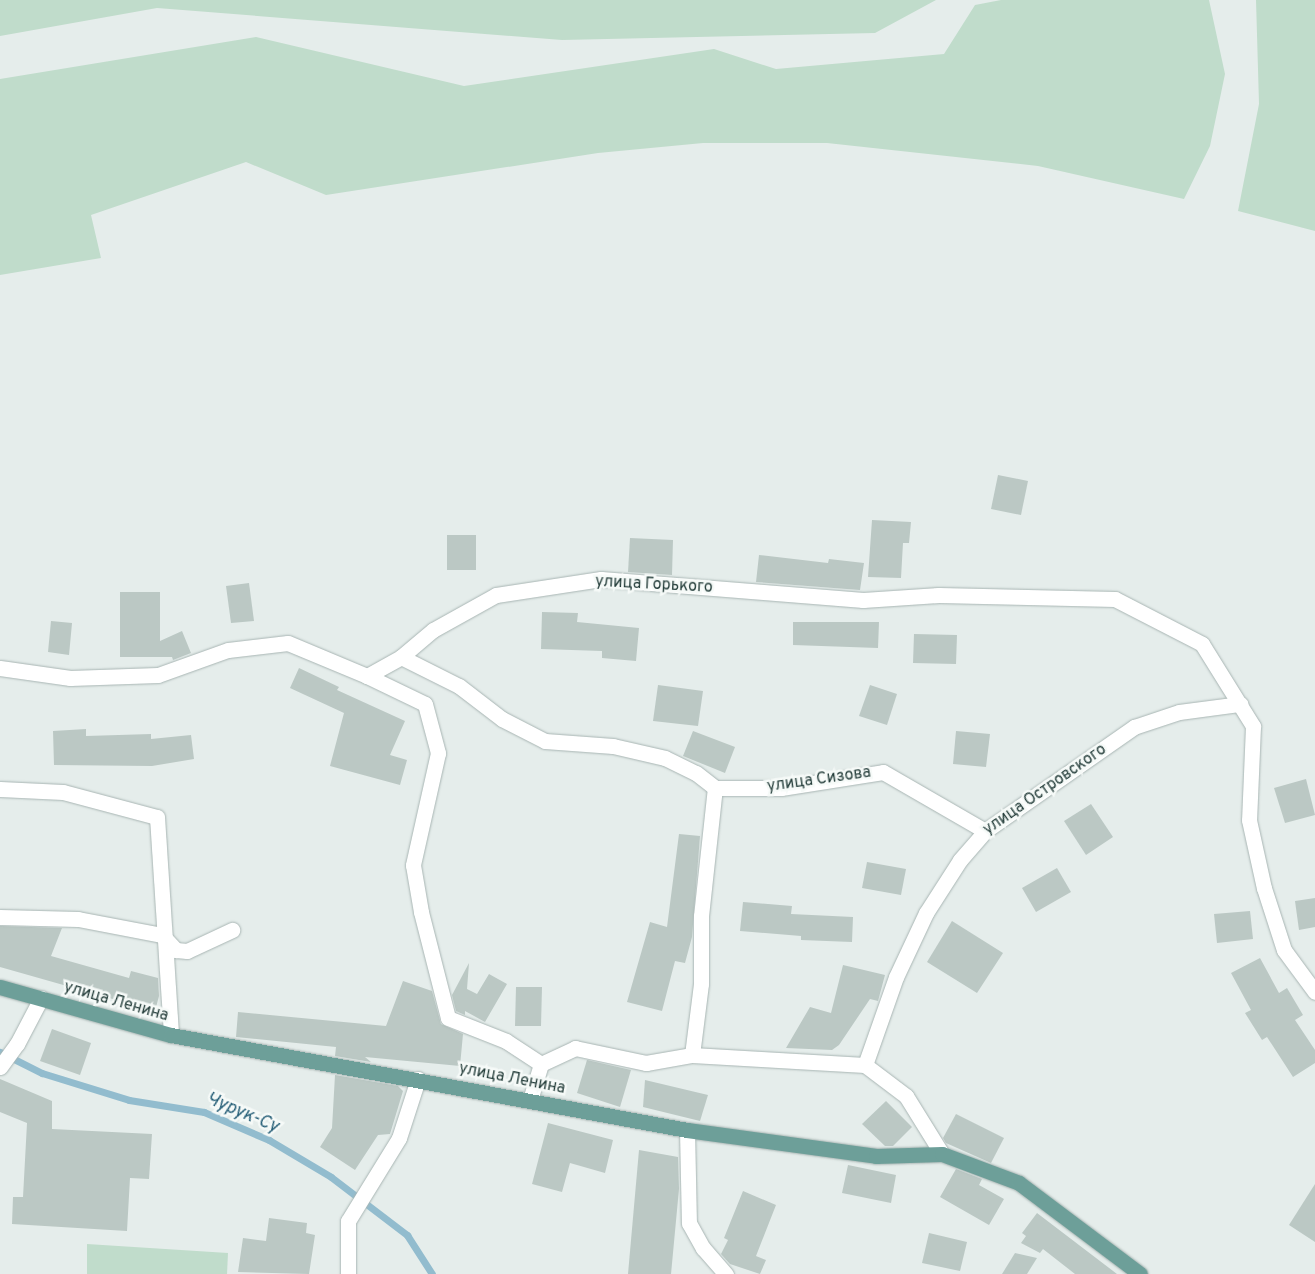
<!DOCTYPE html>
<html>
<head>
<meta charset="utf-8">
<style>
	body { margin:0 }
	#map { position:relative; width:1315px; height:1274px; overflow:hidden; background:#e5edeb; font-family:Overpass,sans-serif }
	div>[style] { position:absolute }
	.green>* { inset:0; background:#c0dccb }
	.stream>* { height:7px; margin:-3.5px; padding:0 3.5px; transform-origin:3.5px; border-radius:3.5px; background:#92bcce }
	.building>* { inset:0; background:#bbc8c4 }
	.roads { filter:drop-shadow(0 0 1px #a8b5b3) drop-shadow(0 0 1px #a8b5b3) }
	.minor>* { height:15px; margin:-7.5px; padding:0 7.5px; transform-origin:7.5px; border-radius:7.5px; background:#fff }
	.major>* { height:15px; margin:-7.5px; padding:0 7.5px; transform-origin:7.5px; border-radius:7.5px; background:#6d9f99 }
	span { translate:-50% -50%; white-space:nowrap; text-align:center; line-height:1.15; -webkit-text-stroke:5px #f6faf8; paint-order:stroke }
	.street-label { font-size:16px; color:#253e3b }
	.water-label { font-size:18px; color:#245d76; font-style:italic }
</style>
</head>
<body>
<div id="map">
	<div class="green">
		<i style="clip-path:polygon(0 0,936px 0,875px 33px,562px 40px,157px 8px,0 36px)"></i>
		<i style="clip-path:polygon(1001px 0,1209px 0,1225px 74px,1210px 146px,1184px 199px,1038px 166px,827px 143px,703px 143px,598px 153px,326px 195px,246px 162px,91px 215px,101px 258px,0 275px,0 79px,256px 37px,464px 86px,714px 49px,776px 69px,944px 54px,975px 5px)"></i>
		<i style="clip-path:polygon(1256px 0,1315px 0,1315px 231px,1238px 211px,1259px 104px)"></i>
		<i style="clip-path:polygon(87px 1244px,228px 1253px,227px 1274px,87px 1274px)"></i>
	</div>
	<div class="stream">
		<i style="left:0;top:1052px;width:47px;rotate:26.6deg"></i>
		<i style="left:42px;top:1073px;width:91px;rotate:17.2deg"></i>
		<i style="left:129px;top:1100px;width:76px;rotate:9.1deg"></i>
		<i style="left:204px;top:1112px;width:71px;rotate:23.3deg"></i>
		<i style="left:269px;top:1140px;width:72px;rotate:30.8deg"></i>
		<i style="left:331px;top:1177px;width:96px;rotate:37.3deg"></i>
		<i style="left:407px;top:1235px;width:46px;rotate:57.3deg"></i>
	</div>
	<div class="building">
		<i style="clip-path:polygon(998px 475px,1028px 481px,1021px 515px,991px 509px)"></i>
		<i style="clip-path:polygon(872px 520px,911px 522px,909px 543px,903px 543px,901px 578px,868px 577px)"></i>
		<i style="clip-path:polygon(447px 535px,476px 535px,476px 570px,447px 570px)"></i>
		<i style="clip-path:polygon(630px 538px,673px 540px,672px 575px,628px 572px)"></i>
		<i style="clip-path:polygon(759px 555px,828px 563px,829px 559px,864px 563px,860px 590px,756px 582px)"></i>
		<i style="clip-path:polygon(249px 583px,254px 621px,231px 623px,226px 586px)"></i>
		<i style="clip-path:polygon(120px 592px,160px 592px,160px 641px,182px 631px,191px 653px,173px 660px,172px 657px,120px 657px)"></i>
		<i style="clip-path:polygon(542px 612px,578px 613px,577px 622px,639px 628px,636px 661px,602px 658px,602px 651px,541px 649px)"></i>
		<i style="clip-path:polygon(51px 621px,72px 623px,69px 655px,48px 652px)"></i>
		<i style="clip-path:polygon(793px 622px,879px 622px,878px 648px,793px 645px)"></i>
		<i style="clip-path:polygon(914px 634px,957px 635px,956px 664px,913px 663px)"></i>
		<i style="clip-path:polygon(299px 668px,339px 687px,337px 690px,405px 721px,390px 755px,407px 760px,400px 785px,330px 766px,344px 713px,290px 688px)"></i>
		<i style="clip-path:polygon(658px 685px,703px 691px,698px 726px,653px 721px)"></i>
		<i style="clip-path:polygon(870px 685px,897px 694px,887px 725px,859px 716px)"></i>
		<i style="clip-path:polygon(86px 729px,86px 736px,151px 734px,151px 739px,191px 735px,194px 759px,152px 766px,54px 765px,53px 731px)"></i>
		<i style="clip-path:polygon(693px 731px,735px 747px,725px 773px,683px 756px)"></i>
		<i style="clip-path:polygon(956px 731px,990px 734px,986px 767px,953px 764px)"></i>
		<i style="clip-path:polygon(1306px 779px,1315px 815px,1285px 823px,1274px 788px)"></i>
		<i style="clip-path:polygon(1091px 804px,1113px 837px,1086px 855px,1064px 821px)"></i>
		<i style="clip-path:polygon(679px 834px,700px 836px,692px 937px,685px 963px,675px 961px,662px 1011px,627px 1002px,650px 922px,667px 927px)"></i>
		<i style="clip-path:polygon(867px 862px,906px 869px,901px 895px,862px 888px)"></i>
		<i style="clip-path:polygon(1057px 868px,1071px 892px,1036px 912px,1022px 888px)"></i>
		<i style="clip-path:polygon(1315px 898px,1315px 927px,1299px 930px,1295px 901px)"></i>
		<i style="clip-path:polygon(743px 902px,792px 906px,791px 914px,853px 917px,852px 942px,801px 940px,801px 936px,740px 931px)"></i>
		<i style="clip-path:polygon(1250px 911px,1253px 939px,1217px 943px,1214px 914px)"></i>
		<i style="clip-path:polygon(952px 921px,1003px 953px,977px 993px,927px 962px)"></i>
		<i style="clip-path:polygon(0 926px,62px 928px,51px 956px,129px 978px,131px 971px,158px 978px,159px 996px,155px 1011px,0 967px)"></i>
		<i style="clip-path:polygon(1260px 958px,1279px 993px,1287px 988px,1303px 1015px,1295px 1020px,1315px 1050px,1315px 1063px,1293px 1077px,1267px 1037px,1262px 1040px,1245px 1013px,1251px 1010px,1231px 973px)"></i>
		<i style="clip-path:polygon(469px 963px,467px 989px,477px 994px,489px 974px,507px 984px,485px 1022px,465px 1011px,465px 1015px,456px 1011px,452px 995px)"></i>
		<i style="clip-path:polygon(843px 965px,885px 975px,878px 1001px,870px 999px,839px 1045px,832px 1050px,786px 1048px,810px 1007px,831px 1013px)"></i>
		<i style="clip-path:polygon(403px 981px,432px 991px,441px 1024px,463px 1034px,460px 1066px,365px 1057px,371px 1062px,335px 1056px,336px 1047px,236px 1037px,238px 1012px,386px 1026px)"></i>
		<i style="clip-path:polygon(516px 987px,542px 987px,541px 1026px,515px 1026px)"></i>
		<i style="clip-path:polygon(52px 1029px,91px 1043px,80px 1075px,40px 1061px)"></i>
		<i style="clip-path:polygon(587px 1060px,631px 1070px,620px 1107px,577px 1093px)"></i>
		<i style="clip-path:polygon(335px 1075px,398px 1086px,403px 1091px,390px 1134px,378px 1135px,355px 1170px,320px 1147px,332px 1128px)"></i>
		<i style="clip-path:polygon(0 1079px,52px 1101px,52px 1129px,152px 1134px,149px 1179px,130px 1178px,127px 1231px,12px 1224px,13px 1197px,23px 1197px,27px 1123px,0 1112px)"></i>
		<i style="clip-path:polygon(645px 1080px,708px 1095px,700px 1121px,643px 1107px)"></i>
		<i style="clip-path:polygon(886px 1101px,912px 1127px,893px 1146px,885px 1146px,862px 1124px)"></i>
		<i style="clip-path:polygon(956px 1114px,1004px 1138px,991px 1163px,946px 1143px,943px 1138px)"></i>
		<i style="clip-path:polygon(548px 1123px,613px 1140px,605px 1173px,570px 1163px,562px 1192px,532px 1184px)"></i>
		<i style="clip-path:polygon(639px 1150px,678px 1157px,679px 1189px,671px 1274px,628px 1274px)"></i>
		<i style="clip-path:polygon(848px 1165px,896px 1175px,891px 1203px,842px 1193px)"></i>
		<i style="clip-path:polygon(956px 1169px,982px 1179px,979px 1185px,1004px 1199px,989px 1225px,940px 1197px)"></i>
		<i style="clip-path:polygon(1315px 1184px,1315px 1242px,1289px 1225px)"></i>
		<i style="clip-path:polygon(743px 1191px,776px 1205px,756px 1256px,766px 1260px,760px 1274px,730px 1264px,721px 1254px,728px 1240px,724px 1238px)"></i>
		<i style="clip-path:polygon(1037px 1213px,1117px 1274px,1075px 1274px,1043px 1249px,1040px 1253px,1021px 1243px,1026px 1236px,1022px 1233px)"></i>
		<i style="clip-path:polygon(269px 1218px,307px 1223px,306px 1233px,315px 1235px,309px 1274px,238px 1272px,243px 1238px,266px 1241px)"></i>
		<i style="clip-path:polygon(929px 1233px,967px 1242px,960px 1271px,922px 1263px)"></i>
		<i style="clip-path:polygon(1015px 1253px,1037px 1258px,1027px 1274px,1002px 1274px)"></i>
	</div>
	<div class="roads">
		<div class="minor">
			<i style="left:401px;top:657px;width:65px;rotate:26.6deg"></i>
			<i style="left:459px;top:686px;width:54px;rotate:37.5deg"></i>
			<i style="left:502px;top:719px;width:48px;rotate:27.1deg"></i>
			<i style="left:545px;top:741px;width:68px;rotate:4.2deg"></i>
			<i style="left:613px;top:746px;width:53px;rotate:13deg"></i>
			<i style="left:665px;top:758px;width:34px;rotate:26deg"></i>
			<i style="left:696px;top:773px;width:24px;rotate:38deg"></i>
			<i style="left:715px;top:788px;width:66px"></i>
			<i style="left:781px;top:788px;width:103px;rotate:-8.9deg"></i>
			<i style="left:883px;top:772px;width:118px;rotate:30deg"></i>
			<i style="left:0;top:668px;width:71px;rotate:8.1deg"></i>
			<i style="left:70px;top:678px;width:88px;rotate:-2deg"></i>
			<i style="left:158px;top:675px;width:74px;rotate:-19.7deg"></i>
			<i style="left:228px;top:650px;width:60px;rotate:-6.7deg"></i>
			<i style="left:288px;top:643px;width:86px;rotate:22.7deg"></i>
			<i style="left:367px;top:676px;width:39px;rotate:-29deg"></i>
			<i style="left:401px;top:657px;width:42px;rotate:-40.2deg"></i>
			<i style="left:433px;top:630px;width:72px;rotate:-29.1deg"></i>
			<i style="left:496px;top:595px;width:106px;rotate:-8.7deg"></i>
			<i style="left:601px;top:579px;width:263px;rotate:4.6deg"></i>
			<i style="left:863px;top:600px;width:76px;rotate:-3.8deg"></i>
			<i style="left:939px;top:595px;width:176px;rotate:1.3deg"></i>
			<i style="left:1115px;top:599px;width:98px;rotate:27.3deg"></i>
			<i style="left:1202px;top:644px;width:97px;rotate:58.1deg"></i>
			<i style="left:1253px;top:726px;width:94px;rotate:92.4deg"></i>
			<i style="left:1249px;top:820px;width:70px;rotate:77.6deg"></i>
			<i style="left:1264px;top:888px;width:65px;rotate:72.1deg"></i>
			<i style="left:1284px;top:950px;width:52px;rotate:53.6deg"></i>
			<i style="left:367px;top:676px;width:64px;rotate:25.8deg"></i>
			<i style="left:425px;top:704px;width:51px;rotate:75.1deg"></i>
			<i style="left:438px;top:753px;width:115px;rotate:102.6deg"></i>
			<i style="left:413px;top:865px;width:48px;rotate:80.3deg"></i>
			<i style="left:421px;top:912px;width:109px;rotate:75.7deg"></i>
			<i style="left:448px;top:1018px;width:62px;rotate:21.6deg"></i>
			<i style="left:506px;top:1041px;width:42px;rotate:33.3deg"></i>
			<i style="left:0;top:789px;width:63px;rotate:2.7deg"></i>
			<i style="left:63px;top:792px;width:97px;rotate:14.9deg"></i>
			<i style="left:157px;top:817px;width:218px;rotate:86.3deg"></i>
			<i style="left:0;top:917px;width:78px;rotate:1.5deg"></i>
			<i style="left:78px;top:919px;width:86px;rotate:10.8deg"></i>
			<i style="left:162px;top:935px;width:21px;rotate:47deg"></i>
			<i style="left:176px;top:950px;width:11px;rotate:5deg"></i>
			<i style="left:187px;top:951px;width:50px;rotate:-25deg"></i>
			<i style="left:692px;top:1055px;width:72px;rotate:-82.8deg"></i>
			<i style="left:701px;top:984px;width:68px;rotate:-90deg"></i>
			<i style="left:701px;top:916px;width:129px;rotate:-83.8deg"></i>
			<i style="left:0;top:1067px;width:29px;rotate:-54deg"></i>
			<i style="left:17px;top:1044px;width:52px;rotate:-62.4deg"></i>
			<i style="left:530px;top:1100px;width:38px;rotate:-73deg"></i>
			<i style="left:541px;top:1064px;width:38px;rotate:-25deg"></i>
			<i style="left:575px;top:1048px;width:73px;rotate:11.9deg"></i>
			<i style="left:646px;top:1063px;width:47px;rotate:-9.9deg"></i>
			<i style="left:692px;top:1055px;width:173px;rotate:3.3deg"></i>
			<i style="left:687px;top:1130px;width:93px;rotate:88.8deg"></i>
			<i style="left:689px;top:1223px;width:29px;rotate:61deg"></i>
			<i style="left:703px;top:1248px;width:35px;rotate:49deg"></i>
			<i style="left:942px;top:1154px;width:68px;rotate:-121.8deg"></i>
			<i style="left:906px;top:1096px;width:51px;rotate:-142.9deg"></i>
			<i style="left:865px;top:1065px;width:93px;rotate:-70.6deg"></i>
			<i style="left:896px;top:977px;width:71px;rotate:-64.9deg"></i>
			<i style="left:926px;top:913px;width:63px;rotate:-57.3deg"></i>
			<i style="left:960px;top:860px;width:38px;rotate:-49deg"></i>
			<i style="left:985px;top:831px;width:182px;rotate:-34.9deg"></i>
			<i style="left:1134px;top:727px;width:47px;rotate:-18.4deg"></i>
			<i style="left:1179px;top:712px;width:62px;rotate:-7.5deg"></i>
			<i style="left:348px;top:1274px;width:53px;rotate:-90deg"></i>
			<i style="left:348px;top:1221px;width:97px;rotate:-58.4deg"></i>
			<i style="left:399px;top:1138px;width:62px;rotate:-72.1deg"></i>
		</div>
		<div class="major">
			<i style="left:0;top:987px;width:178px;rotate:15.7deg"></i>
			<i style="left:171px;top:1035px;width:525px;rotate:10.43deg"></i>
			<i style="left:687px;top:1130px;width:191px;rotate:7.8deg"></i>
			<i style="left:876px;top:1156px;width:66px;rotate:-1.7deg"></i>
			<i style="left:942px;top:1154px;width:82px;rotate:20.6deg"></i>
			<i style="left:1019px;top:1183px;width:151px;rotate:36.9deg"></i>
		</div>
	</div>
	<div class="street-label">
		<span style="left:654px;top:585px;rotate:3deg">улица Горького</span>
		<span style="left:819px;top:780px;rotate:-8deg">улица Сизова</span>
		<span style="left:1045px;top:790px;rotate:-35deg">улица Островского</span>
		<span style="left:116px;top:1002px;rotate:16deg">улица Ленина</span>
		<span style="left:512px;top:1079px;rotate:11deg">улица Ленина</span>
	</div>
	<div class="water-label">
		<span style="left:242px;top:1114px;rotate:23deg">Чурук-Су</span>
	</div>
</div>
</body>
</html>
